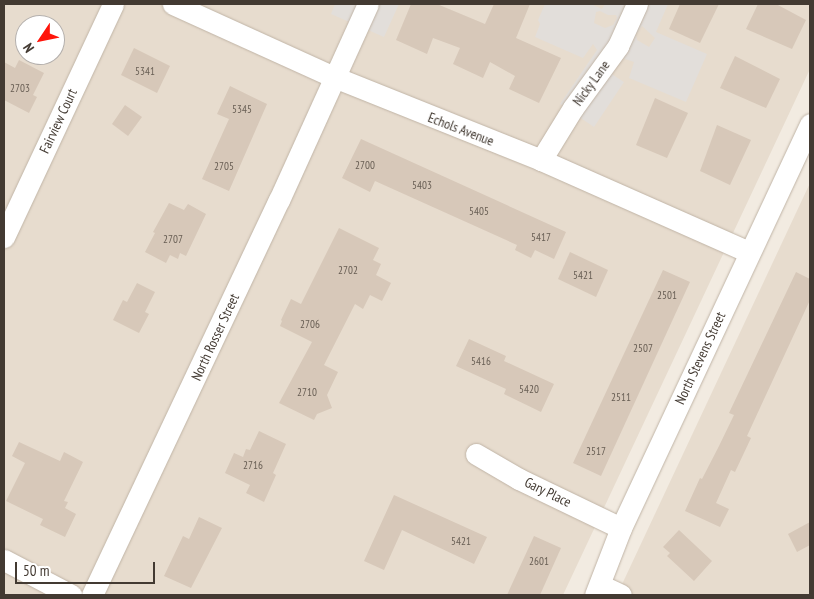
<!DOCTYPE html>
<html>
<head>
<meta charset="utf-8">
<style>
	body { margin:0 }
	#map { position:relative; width:814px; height:599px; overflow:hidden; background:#f2ebe1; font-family:"PT Sans Narrow",sans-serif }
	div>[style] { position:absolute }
	.residential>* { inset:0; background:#e7dcce }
	.parking>* { inset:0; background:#e2deda }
	.building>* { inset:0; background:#d7c8b9 }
	.roads { filter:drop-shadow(0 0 1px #c0b4a6) drop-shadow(0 0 1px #c0b4a6) }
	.minor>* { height:21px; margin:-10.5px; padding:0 10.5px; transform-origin:10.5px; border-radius:10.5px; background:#fff }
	span { translate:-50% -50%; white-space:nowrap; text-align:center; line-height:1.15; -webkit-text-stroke:4px #fff; paint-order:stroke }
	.number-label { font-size:11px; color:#685e54 }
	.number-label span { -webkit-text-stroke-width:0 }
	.street-label { font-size:14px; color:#433a32 }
	.frame { position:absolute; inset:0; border:5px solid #433a32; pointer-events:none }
	.north { position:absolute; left:15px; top:15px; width:50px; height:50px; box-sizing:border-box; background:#fff; border:1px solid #b4b0ad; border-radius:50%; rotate:236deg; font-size:14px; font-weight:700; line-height:20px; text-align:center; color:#433a32 }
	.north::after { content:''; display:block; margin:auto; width:18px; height:22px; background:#ff150b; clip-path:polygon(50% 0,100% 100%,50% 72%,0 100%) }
	.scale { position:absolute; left:15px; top:562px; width:140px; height:22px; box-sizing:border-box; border:2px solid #433a32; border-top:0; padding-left:6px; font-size:15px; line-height:18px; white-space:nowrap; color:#433a32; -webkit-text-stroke:4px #fff; paint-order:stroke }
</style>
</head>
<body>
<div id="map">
	<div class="residential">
		<i style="clip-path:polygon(evenodd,4px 4px,810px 4px,810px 69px,563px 595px,4px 595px,4px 4px,25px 25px,55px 25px,55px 55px,25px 55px,25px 25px)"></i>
		<i style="clip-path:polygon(810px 183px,810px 595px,617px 595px)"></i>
	</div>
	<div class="parking">
		<i style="clip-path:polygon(335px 4px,399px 4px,384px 37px,331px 14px)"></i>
		<i style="clip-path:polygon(evenodd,545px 4px,591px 4px,602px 9px,605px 4px,668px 4px,656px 32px,707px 54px,686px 102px,629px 78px,634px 62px,622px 58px,612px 71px,613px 75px,624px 82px,594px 127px,560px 104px,597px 50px,593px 44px,583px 58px,535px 37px,540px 24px,538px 20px,545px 4px,600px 11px,608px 15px,616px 15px,617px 18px,613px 25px,605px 28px,594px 23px,596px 12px,600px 11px,545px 4px,642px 26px,655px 38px,649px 47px,637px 40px,636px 34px,642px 26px)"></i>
	</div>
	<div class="building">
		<i style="clip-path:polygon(411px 4px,437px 4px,485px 24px,494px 4px,530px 4px,516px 38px,561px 58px,539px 103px,509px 89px,515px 76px,490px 62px,483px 78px,453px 64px,460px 48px,433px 38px,427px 54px,396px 40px)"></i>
		<i style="clip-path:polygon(680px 4px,719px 4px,700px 43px,669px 29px)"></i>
		<i style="clip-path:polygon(758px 4px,776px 4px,806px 20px,792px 49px,746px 29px)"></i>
		<i style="clip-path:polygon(134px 48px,170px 66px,157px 93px,121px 75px)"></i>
		<i style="clip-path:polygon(735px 56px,780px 79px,766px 108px,720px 88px)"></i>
		<i style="clip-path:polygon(19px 60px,44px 73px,33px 95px,37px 97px,29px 113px,4px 100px,4px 62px,15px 68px)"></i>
		<i style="clip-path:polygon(230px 86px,267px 104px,229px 191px,202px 179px,229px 119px,217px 114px)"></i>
		<i style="clip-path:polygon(655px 98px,688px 113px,667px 158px,636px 145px)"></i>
		<i style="clip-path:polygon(125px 105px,142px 117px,128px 136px,112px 124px)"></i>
		<i style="clip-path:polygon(717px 125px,751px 140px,730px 185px,700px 171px)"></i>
		<i style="clip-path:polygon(361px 139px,566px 232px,554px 259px,535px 250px,531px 258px,515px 250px,517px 245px,375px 181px,370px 192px,342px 178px)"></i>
		<i style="clip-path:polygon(169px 203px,184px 210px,188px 204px,206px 214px,186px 256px,180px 253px,178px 259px,170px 255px,166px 263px,145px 252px,155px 233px,153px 232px)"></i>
		<i style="clip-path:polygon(339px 228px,379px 248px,373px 260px,381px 264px,376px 275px,391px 283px,382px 301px,370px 295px,363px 309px,355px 304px,324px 365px,338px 372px,327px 395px,332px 408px,317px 414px,314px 420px,279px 403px,312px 342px,280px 326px,282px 321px,281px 320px,291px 299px,301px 304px)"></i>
		<i style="clip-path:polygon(570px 252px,608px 270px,596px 297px,558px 279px)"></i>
		<i style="clip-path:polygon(663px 270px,690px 282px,601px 476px,573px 463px)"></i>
		<i style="clip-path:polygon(796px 272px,810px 279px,810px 300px,747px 436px,751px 438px,735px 472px,731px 470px,716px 503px,729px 509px,720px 527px,685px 511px,700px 478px,702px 479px,719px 446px,734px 415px,729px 413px)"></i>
		<i style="clip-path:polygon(137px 283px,155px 292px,145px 312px,149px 314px,139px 333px,113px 320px,123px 300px,127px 302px)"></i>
		<i style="clip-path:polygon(469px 339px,506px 356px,504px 361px,554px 384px,541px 412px,504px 394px,506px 389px,456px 366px)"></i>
		<i style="clip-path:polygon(259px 431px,286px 444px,273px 473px,276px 475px,264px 502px,246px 493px,250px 485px,225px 473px,234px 453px,243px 457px,246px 449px,250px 450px)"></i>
		<i style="clip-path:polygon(19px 442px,60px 461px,64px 452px,83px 462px,64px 501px,68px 502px,65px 508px,76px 514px,65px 537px,40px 525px,43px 519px,6px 501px,25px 463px,12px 456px)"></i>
		<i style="clip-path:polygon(394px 495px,487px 537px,474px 564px,402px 530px,384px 570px,364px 561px)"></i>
		<i style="clip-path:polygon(199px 517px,222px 528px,191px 588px,164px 576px,183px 536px,189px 539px)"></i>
		<i style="clip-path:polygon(810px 522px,810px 545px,797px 552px,788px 534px)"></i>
		<i style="clip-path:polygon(679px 530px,712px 561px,694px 581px,667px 556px,670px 553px,663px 547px)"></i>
		<i style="clip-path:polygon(534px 536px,561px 548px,540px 595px,507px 595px)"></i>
	</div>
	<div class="roads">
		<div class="minor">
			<i style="left:173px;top:4px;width:177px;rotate:24.4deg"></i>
			<i style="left:334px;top:77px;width:223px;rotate:21.8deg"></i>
			<i style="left:541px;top:160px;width:227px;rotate:23.9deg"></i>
			<i style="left:541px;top:160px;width:61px;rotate:-58.4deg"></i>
			<i style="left:573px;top:108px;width:77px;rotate:-54deg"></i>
			<i style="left:618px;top:46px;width:46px;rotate:-65.7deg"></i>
			<i style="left:4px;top:237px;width:257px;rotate:-64.9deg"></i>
			<i style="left:476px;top:454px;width:50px;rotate:30.2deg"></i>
			<i style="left:519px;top:479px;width:113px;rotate:25.7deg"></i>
			<i style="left:4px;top:560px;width:76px;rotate:27.6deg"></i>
			<i style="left:600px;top:585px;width:23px;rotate:25deg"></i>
			<i style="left:92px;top:595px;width:437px;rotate:-64.7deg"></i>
			<i style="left:279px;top:200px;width:215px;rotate:-65.6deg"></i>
			<i style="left:595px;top:595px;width:72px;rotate:-68.8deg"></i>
			<i style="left:621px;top:528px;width:446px;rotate:-64.9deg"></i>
		</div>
	</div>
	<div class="number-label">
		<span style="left:145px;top:71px">5341</span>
		<span style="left:20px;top:88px">2703</span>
		<span style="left:242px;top:109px">5345</span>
		<span style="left:365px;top:165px">2700</span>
		<span style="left:224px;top:166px">2705</span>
		<span style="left:422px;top:185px">5403</span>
		<span style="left:479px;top:211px">5405</span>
		<span style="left:541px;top:237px">5417</span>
		<span style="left:173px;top:239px">2707</span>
		<span style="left:348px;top:270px">2702</span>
		<span style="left:583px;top:275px">5421</span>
		<span style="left:667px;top:295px">2501</span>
		<span style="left:310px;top:324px">2706</span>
		<span style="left:643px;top:348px">2507</span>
		<span style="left:481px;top:361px">5416</span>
		<span style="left:529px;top:389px">5420</span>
		<span style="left:307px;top:392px">2710</span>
		<span style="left:621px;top:397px">2511</span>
		<span style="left:596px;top:451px">2517</span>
		<span style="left:253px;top:465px">2716</span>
		<span style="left:461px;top:541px">5421</span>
		<span style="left:539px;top:561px">2601</span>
	</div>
	<div class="street-label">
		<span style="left:591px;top:83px;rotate:-54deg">Nicky Lane</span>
		<span style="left:58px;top:121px;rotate:-65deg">Fairview Court</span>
		<span style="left:461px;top:129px;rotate:21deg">Echols Avenue</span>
		<span style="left:215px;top:337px;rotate:-65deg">North Rosser Street</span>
		<span style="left:700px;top:358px;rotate:-65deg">North Stevens Street</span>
		<span style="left:548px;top:492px;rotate:26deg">Gary Place</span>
	</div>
	<div class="frame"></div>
	<div class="north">N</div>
	<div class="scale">50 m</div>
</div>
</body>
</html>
